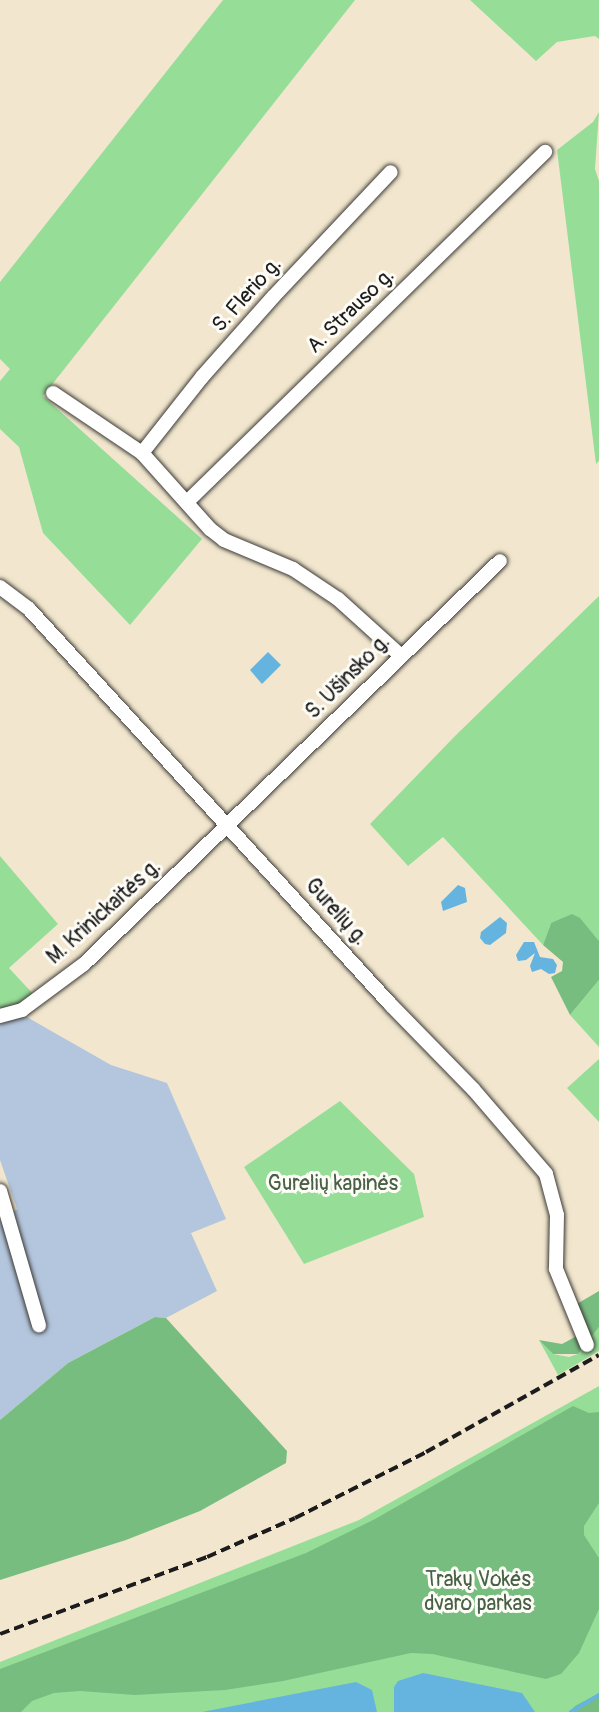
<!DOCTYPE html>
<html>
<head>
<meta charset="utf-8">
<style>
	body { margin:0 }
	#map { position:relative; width:599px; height:1712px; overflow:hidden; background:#f2e7ce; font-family:Pangolin,sans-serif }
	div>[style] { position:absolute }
	.industrial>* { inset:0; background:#b4c6dd }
	.green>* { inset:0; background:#96de98 }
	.forest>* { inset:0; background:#78bd80 }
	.water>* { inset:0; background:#65b4df }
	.stream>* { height:3.5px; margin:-1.75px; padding:0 1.75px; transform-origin:1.75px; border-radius:1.75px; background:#65b4df }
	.roads { filter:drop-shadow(0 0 2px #3c3a37) drop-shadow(0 0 2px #3c3a37) }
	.minor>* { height:14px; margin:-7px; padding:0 7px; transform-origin:7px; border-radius:7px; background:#fff }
	.rail>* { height:3.5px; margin-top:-1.75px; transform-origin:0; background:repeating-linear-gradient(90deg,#1c1c1c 0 10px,transparent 0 15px) }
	span { translate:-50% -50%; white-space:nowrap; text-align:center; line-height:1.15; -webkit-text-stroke:6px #fdfcf7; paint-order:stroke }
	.street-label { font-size:21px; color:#1c1c1c }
	.park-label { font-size:21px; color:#476047 }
</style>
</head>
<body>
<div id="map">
	<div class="industrial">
		<i style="clip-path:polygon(25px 1016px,111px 1065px,167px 1083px,226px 1219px,191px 1233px,217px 1291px,166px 1318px,155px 1317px,68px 1363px,0 1420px,0 1221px,17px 1209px,0 1160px,0 1019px)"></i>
	</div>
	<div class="green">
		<i style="clip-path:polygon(223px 0,355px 0,43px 396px,202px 539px,130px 625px,43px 533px,19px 447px,0 429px,0 381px,10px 369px,0 359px,0 282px)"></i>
		<i style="clip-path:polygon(470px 0,599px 0,599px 39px,595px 36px,557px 42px,536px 61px)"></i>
		<i style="clip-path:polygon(599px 112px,595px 169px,599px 181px,599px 461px,596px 464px,557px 150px,593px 122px)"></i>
		<i style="clip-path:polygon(599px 596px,599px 941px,580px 919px,551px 923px,543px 945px,443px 837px,408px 866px,370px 824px,456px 735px)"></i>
		<i style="clip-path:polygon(0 856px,58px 924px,9px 968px,35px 996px,23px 1005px,0 1010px)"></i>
		<i style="clip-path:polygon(599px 980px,599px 1047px,570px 1015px)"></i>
		<i style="clip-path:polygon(599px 1059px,599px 1122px,567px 1088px)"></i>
		<i style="clip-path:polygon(340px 1101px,414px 1174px,424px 1217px,304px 1264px,244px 1167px)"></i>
		<i style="clip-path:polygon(599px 1327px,599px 1351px,558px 1375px,539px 1340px,553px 1354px,569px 1357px,578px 1354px)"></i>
		<i style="clip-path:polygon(599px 1386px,599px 1712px,0 1712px,0 1662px,359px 1520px)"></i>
	</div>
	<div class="forest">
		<i style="clip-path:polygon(572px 914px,580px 918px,599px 941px,599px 980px,570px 1015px,551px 977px,562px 971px,563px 962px,543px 945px,551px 923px)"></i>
		<i style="clip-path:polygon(599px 1291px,599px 1327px,578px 1354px,553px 1354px,539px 1340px,562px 1344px,586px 1331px,575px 1305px)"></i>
		<i style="clip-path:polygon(155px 1317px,166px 1318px,287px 1451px,286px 1463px,200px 1511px,126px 1540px,0 1580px,0 1420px,68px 1363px)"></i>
		<i style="clip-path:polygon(573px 1406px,589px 1413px,599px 1412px,599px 1503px,584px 1526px,584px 1535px,599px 1558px,599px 1609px,579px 1653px,561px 1674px,546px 1679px,432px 1654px,411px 1653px,283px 1681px,225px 1690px,135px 1695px,80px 1691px,54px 1693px,32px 1701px,21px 1712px,0 1712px,0 1669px,306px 1553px,375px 1519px)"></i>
		<i style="clip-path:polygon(599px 1693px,599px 1712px,569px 1712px,575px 1706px)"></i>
	</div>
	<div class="water">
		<i style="clip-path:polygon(268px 652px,281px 665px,262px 684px,250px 670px)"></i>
		<i style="clip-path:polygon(458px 885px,465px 888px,467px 902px,443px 911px,441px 902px)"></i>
		<i style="clip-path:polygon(500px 917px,507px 923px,506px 933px,490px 945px,485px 944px,480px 938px,481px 932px)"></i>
		<i style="clip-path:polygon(524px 942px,534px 942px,540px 957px,553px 959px,557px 965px,555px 973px,549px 974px,541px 969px,532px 972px,530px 966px,535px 953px,526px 960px,518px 961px,516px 955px)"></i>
		<i style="clip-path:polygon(423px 1673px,522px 1693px,535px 1712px,394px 1712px,394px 1687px,398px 1681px)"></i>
		<i style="clip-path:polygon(356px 1682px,372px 1690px,377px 1712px,202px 1712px)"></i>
	</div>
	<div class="stream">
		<i style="left:571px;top:1712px;width:33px;rotate:-31deg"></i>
	</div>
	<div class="roads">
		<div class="minor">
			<i style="left:53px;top:393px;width:107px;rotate:34deg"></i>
			<i style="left:142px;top:453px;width:102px;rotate:48.2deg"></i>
			<i style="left:210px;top:529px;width:18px;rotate:38deg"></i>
			<i style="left:224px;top:540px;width:75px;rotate:22.8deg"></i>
			<i style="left:293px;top:569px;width:54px;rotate:33.7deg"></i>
			<i style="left:338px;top:599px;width:84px;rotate:42.1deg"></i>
			<i style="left:142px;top:453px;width:97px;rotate:-51.7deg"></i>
			<i style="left:202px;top:377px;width:108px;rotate:-48.4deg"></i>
			<i style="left:274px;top:296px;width:170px;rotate:-46.7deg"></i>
			<i style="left:187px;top:502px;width:501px;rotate:-44.35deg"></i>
			<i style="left:0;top:587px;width:36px;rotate:37deg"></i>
			<i style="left:29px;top:609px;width:537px;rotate:47.57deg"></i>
			<i style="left:391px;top:1005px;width:117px;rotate:45.7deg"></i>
			<i style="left:473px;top:1089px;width:112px;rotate:49.3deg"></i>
			<i style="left:546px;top:1174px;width:42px;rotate:75deg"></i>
			<i style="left:557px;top:1215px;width:54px;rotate:91.1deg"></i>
			<i style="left:556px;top:1269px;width:82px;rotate:67.8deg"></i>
			<i style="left:0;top:1016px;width:23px;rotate:-15deg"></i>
			<i style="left:22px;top:1010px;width:77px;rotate:-36.6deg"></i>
			<i style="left:84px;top:964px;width:579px;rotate:-44.09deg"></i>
			<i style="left:0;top:1191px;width:140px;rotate:73.8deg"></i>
		</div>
	</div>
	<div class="rail">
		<i style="left:0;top:1634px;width:221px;rotate:-20.4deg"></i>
		<i style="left:207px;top:1557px;width:96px;rotate:-23.9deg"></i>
		<i style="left:295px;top:1518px;width:147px;rotate:-26.7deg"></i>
		<i style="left:426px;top:1452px;width:198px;rotate:-29.3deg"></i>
	</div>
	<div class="street-label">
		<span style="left:247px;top:295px;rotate:-48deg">S. Flerio g.</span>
		<span style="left:351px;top:311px;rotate:-44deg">A. Strauso g.</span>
		<span style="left:348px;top:677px;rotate:-45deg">S. Ušinsko g.</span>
		<span style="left:104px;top:912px;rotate:-42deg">M. Krinickaitės g.</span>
		<span style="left:336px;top:912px;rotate:48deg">Gurelių g.</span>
	</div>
	<div class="park-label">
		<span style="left:333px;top:1184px">Gurelių kapinės</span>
		<span style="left:478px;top:1592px">Trakų Vokės<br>dvaro parkas</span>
	</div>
</div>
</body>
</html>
